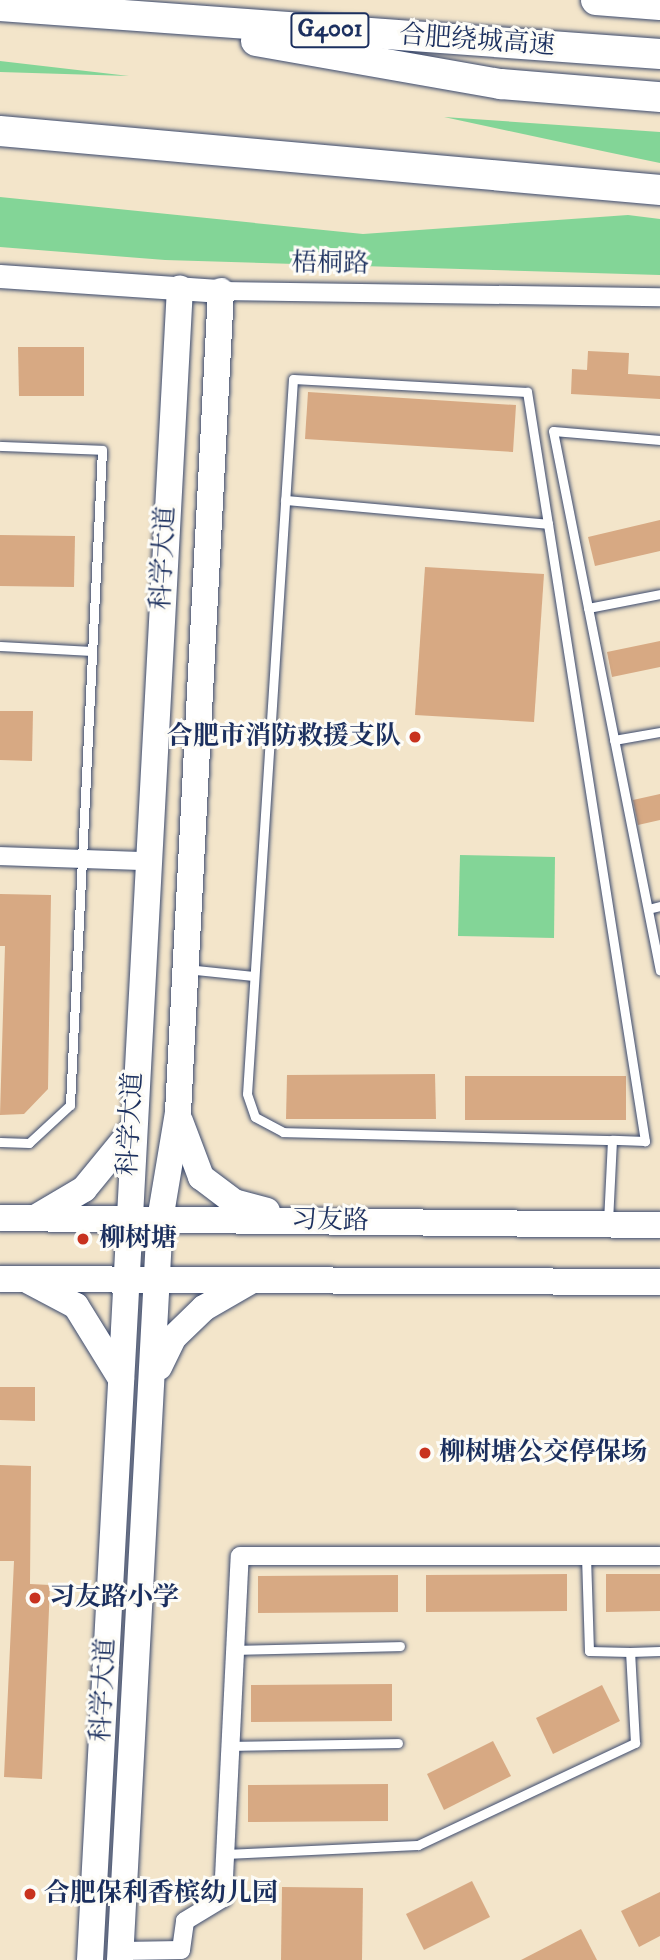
<!DOCTYPE html>
<html>
<head>
<meta charset="utf-8">
<style>
	body { margin:0 }
	#map { position:relative; width:660px; height:1960px; overflow:hidden; background:#f3e5ca; font-family:"IM FELL DW Pica","Noto Serif SC",serif }
	div>[style] { position:absolute }
	.green>* { inset:0; background:#83d597 }
	.building>* { inset:0; background:#d7a983 }
	.roads { filter:drop-shadow(0 0 2px #3b4a6e) drop-shadow(0 0 2px #3b4a6e) }
	.lane>* { height:9px; margin:-4.5px; padding:0 4.5px; transform-origin:4.5px; border-radius:4.5px; background:#fff }
	.street>* { height:18px; margin:-9px; padding:0 9px; transform-origin:9px; border-radius:9px; background:#fff }
	.secondary>* { height:23px; margin:-11.5px; padding:0 11.5px; transform-origin:11.5px; border-radius:11.5px; background:#fff }
	.primary>* { height:26px; margin:-13px; padding:0 13px; transform-origin:13px; border-radius:13px; background:#fff }
	.highway>* { height:30px; margin:-15px; padding:0 15px; transform-origin:15px; border-radius:15px; background:#fff }
	.dots>* { width:19px; height:19px; translate:-50% -50%; box-sizing:border-box; border:4px solid #fdfcf7; border-radius:50% }
	span { translate:-50% -50%; white-space:nowrap; text-align:center; line-height:1.15; -webkit-text-stroke:6px #fdfcf7; paint-order:stroke }
	.shield-label span { padding:2px 5px; background:#fdfcf7; border:2px solid; border-radius:5px; -webkit-text-stroke-width:0 }
	.shield-label { font-size:24px; color:#1b2f5e; font-weight:700 }
	.street-label { font-size:26px; color:#1b2f5e }
	.poi-label { font-size:26px; color:#1b2f5e; font-weight:700 }
	.right { translate:-100% -50%; text-align:right }
	.left { translate:0 -50%; text-align:left }
</style>
</head>
<body>
<div id="map">
	<div class="green">
		<i style="clip-path:polygon(0 61px,129px 76px,0 72px)"></i>
		<i style="clip-path:polygon(444px 117px,660px 132px,660px 163px,607px 152px)"></i>
		<i style="clip-path:polygon(0 197px,363px 234px,628px 215px,660px 219px,660px 275px,165px 260px,0 247px)"></i>
		<i style="clip-path:polygon(460px 855px,555px 857px,554px 938px,458px 936px)"></i>
	</div>
	<div class="building">
		<i style="clip-path:polygon(18px 347px,84px 347px,84px 396px,19px 396px)"></i>
		<i style="clip-path:polygon(588px 351px,629px 353px,628px 374px,660px 376px,660px 399px,571px 394px,572px 369px,587px 370px)"></i>
		<i style="clip-path:polygon(308px 392px,516px 405px,513px 452px,305px 439px)"></i>
		<i style="clip-path:polygon(660px 520px,660px 551px,595px 566px,588px 537px)"></i>
		<i style="clip-path:polygon(0 535px,75px 536px,74px 587px,0 586px)"></i>
		<i style="clip-path:polygon(425px 567px,544px 574px,534px 722px,415px 715px)"></i>
		<i style="clip-path:polygon(660px 641px,660px 667px,612px 677px,607px 652px)"></i>
		<i style="clip-path:polygon(0 711px,33px 711px,32px 761px,0 760px)"></i>
		<i style="clip-path:polygon(660px 794px,660px 820px,638px 825px,633px 800px)"></i>
		<i style="clip-path:polygon(0 894px,51px 895px,48px 1089px,24px 1114px,0 1115px,5px 946px,0 946px)"></i>
		<i style="clip-path:polygon(435px 1074px,436px 1119px,286px 1119px,287px 1075px)"></i>
		<i style="clip-path:polygon(465px 1076px,626px 1076px,626px 1120px,465px 1120px)"></i>
		<i style="clip-path:polygon(0 1387px,35px 1387px,35px 1421px,0 1420px)"></i>
		<i style="clip-path:polygon(0 1465px,31px 1466px,30px 1584px,50px 1585px,42px 1779px,4px 1777px,14px 1561px,0 1561px)"></i>
		<i style="clip-path:polygon(567px 1574px,567px 1611px,426px 1612px,426px 1575px)"></i>
		<i style="clip-path:polygon(606px 1574px,660px 1574px,660px 1611px,606px 1612px)"></i>
		<i style="clip-path:polygon(398px 1575px,398px 1612px,258px 1613px,258px 1576px)"></i>
		<i style="clip-path:polygon(392px 1684px,392px 1721px,251px 1722px,251px 1685px)"></i>
		<i style="clip-path:polygon(602px 1685px,620px 1721px,553px 1754px,536px 1718px)"></i>
		<i style="clip-path:polygon(493px 1741px,511px 1776px,444px 1810px,427px 1774px)"></i>
		<i style="clip-path:polygon(388px 1784px,388px 1821px,248px 1822px,248px 1785px)"></i>
		<i style="clip-path:polygon(472px 1881px,490px 1917px,424px 1950px,406px 1914px)"></i>
		<i style="clip-path:polygon(282px 1887px,363px 1888px,362px 1960px,281px 1960px)"></i>
		<i style="clip-path:polygon(660px 1892px,660px 1936px,639px 1947px,621px 1911px)"></i>
		<i style="clip-path:polygon(581px 1929px,597px 1960px,521px 1960px)"></i>
	</div>
	<div class="roads">
		<div class="lane">
			<i style="left:660px;top:440px;width:107px;rotate:-175.2deg"></i>
			<i style="left:553px;top:431px;width:550px;rotate:78.79deg"></i>
			<i style="left:0;top:446px;width:102px;rotate:2.2deg"></i>
			<i style="left:102px;top:450px;width:656px;rotate:92.8deg"></i>
			<i style="left:70px;top:1105px;width:56px;rotate:137.2deg"></i>
			<i style="left:29px;top:1143px;width:29px;rotate:-178deg"></i>
			<i style="left:285px;top:500px;width:264px;rotate:5.2deg"></i>
			<i style="left:548px;top:524px;width:134px;rotate:-99deg"></i>
			<i style="left:527px;top:392px;width:234px;rotate:-176.8deg"></i>
			<i style="left:293px;top:379px;width:716px;rotate:93.68deg"></i>
			<i style="left:247px;top:1094px;width:24px;rotate:71deg"></i>
			<i style="left:255px;top:1117px;width:32px;rotate:28deg"></i>
			<i style="left:283px;top:1132px;width:329px;rotate:1.4deg"></i>
			<i style="left:612px;top:1140px;width:82px;rotate:92.8deg"></i>
			<i style="left:548px;top:524px;width:625px;rotate:81.07deg"></i>
			<i style="left:645px;top:1141px;width:33px;rotate:-178deg"></i>
			<i style="left:588px;top:608px;width:73px;rotate:-11deg"></i>
			<i style="left:0;top:646px;width:92px;rotate:3.1deg"></i>
			<i style="left:614px;top:740px;width:47px;rotate:-9.9deg"></i>
			<i style="left:648px;top:909px;width:12px;rotate:-14deg"></i>
			<i style="left:186px;top:969px;width:68px;rotate:5.9deg"></i>
			<i style="left:586px;top:1556px;width:95px;rotate:88.2deg"></i>
			<i style="left:589px;top:1651px;width:41px;rotate:1.4deg"></i>
			<i style="left:236px;top:1650px;width:164px;rotate:-1.4deg"></i>
			<i style="left:231px;top:1746px;width:167px;rotate:-1deg"></i>
			<i style="left:225px;top:1854px;width:193px;rotate:-2.7deg"></i>
			<i style="left:418px;top:1845px;width:240px;rotate:-25.2deg"></i>
			<i style="left:635px;top:1743px;width:91px;rotate:-93.1deg"></i>
			<i style="left:630px;top:1652px;width:30px;rotate:-2deg"></i>
		</div>
		<div class="street">
			<i style="left:221px;top:291px;width:439px;rotate:0.8deg"></i>
			<i style="left:0;top:856px;width:146px;rotate:2deg"></i>
			<i style="left:121px;top:1951px;width:60px;rotate:-1deg"></i>
			<i style="left:181px;top:1950px;width:29px;rotate:-82deg"></i>
			<i style="left:185px;top:1921px;width:44px;rotate:-31.2deg"></i>
			<i style="left:223px;top:1898px;width:342px;rotate:-87.2deg"></i>
			<i style="left:240px;top:1556px;width:420px"></i>
		</div>
		<div class="secondary">
			<i style="left:0;top:276px;width:222px;rotate:3.9deg"></i>
		</div>
		<div class="primary">
			<i style="left:180px;top:1121px;width:60px;rotate:69.4deg"></i>
			<i style="left:201px;top:1177px;width:41px;rotate:37.1deg"></i>
			<i style="left:234px;top:1202px;width:34px;rotate:15deg"></i>
			<i style="left:0;top:1218px;width:660px;rotate:0.61deg"></i>
			<i style="left:35px;top:1218px;width:57px;rotate:-30.6deg"></i>
			<i style="left:84px;top:1189px;width:72px;rotate:-50.6deg"></i>
			<i style="left:0;top:1279px;width:660px;rotate:0.26deg"></i>
			<i style="left:29px;top:1281px;width:53px;rotate:28deg"></i>
			<i style="left:76px;top:1306px;width:86px;rotate:58.3deg"></i>
			<i style="left:159px;top:1367px;width:32px;rotate:-64deg"></i>
			<i style="left:173px;top:1338px;width:43px;rotate:-44.1deg"></i>
			<i style="left:204px;top:1308px;width:54px;rotate:-29.9deg"></i>
			<i style="left:90px;top:1960px;width:1674px;rotate:-86.92deg"></i>
			<i style="left:120px;top:1960px;width:741px;rotate:-86.91deg"></i>
			<i style="left:160px;top:1220px;width:109px;rotate:-80.5deg"></i>
			<i style="left:178px;top:1112px;width:822px;rotate:-87deg"></i>
		</div>
		<div class="highway">
			<i style="left:596px;top:0;width:64px;rotate:4.5deg"></i>
			<i style="left:0;top:6px;width:662px;rotate:4.16deg"></i>
			<i style="left:256px;top:41px;width:249px;rotate:10deg"></i>
			<i style="left:501px;top:84px;width:160px;rotate:4.7deg"></i>
			<i style="left:0;top:131px;width:663px;rotate:5.11deg"></i>
		</div>
	</div>
	<div class="dots">
		<i style="left:415px;top:737px;background:#c8321e"></i>
		<i style="left:83px;top:1239px;background:#c8321e"></i>
		<i style="left:425px;top:1453px;background:#c8321e"></i>
		<i style="left:35px;top:1598px;background:#c8321e"></i>
		<i style="left:30px;top:1894px;background:#c8321e"></i>
	</div>
	<div class="shield-label">
		<span style="left:330px;top:30px">G4001</span>
	</div>
	<div class="street-label">
		<span style="left:477px;top:41px;rotate:4deg">合肥绕城高速</span>
		<span style="left:330px;top:264px;rotate:1deg">梧桐路</span>
		<span style="left:164px;top:558px;rotate:-87deg">科学大道</span>
		<span style="left:131px;top:1124px;rotate:-87deg">科学大道</span>
		<span style="left:330px;top:1221px;rotate:1deg">习友路</span>
		<span style="left:104px;top:1690px;rotate:-87deg">科学大道</span>
	</div>
	<div class="poi-label">
		<span class="right" style="left:401px;top:737px">合肥市消防救援支队</span>
		<span class="left" style="left:99px;top:1239px">柳树塘</span>
		<span class="left" style="left:439px;top:1453px">柳树塘公交停保场</span>
		<span class="left" style="left:49px;top:1598px">习友路小学</span>
		<span class="left" style="left:44px;top:1894px">合肥保利香槟幼儿园</span>
	</div>
</div>
</body>
</html>
